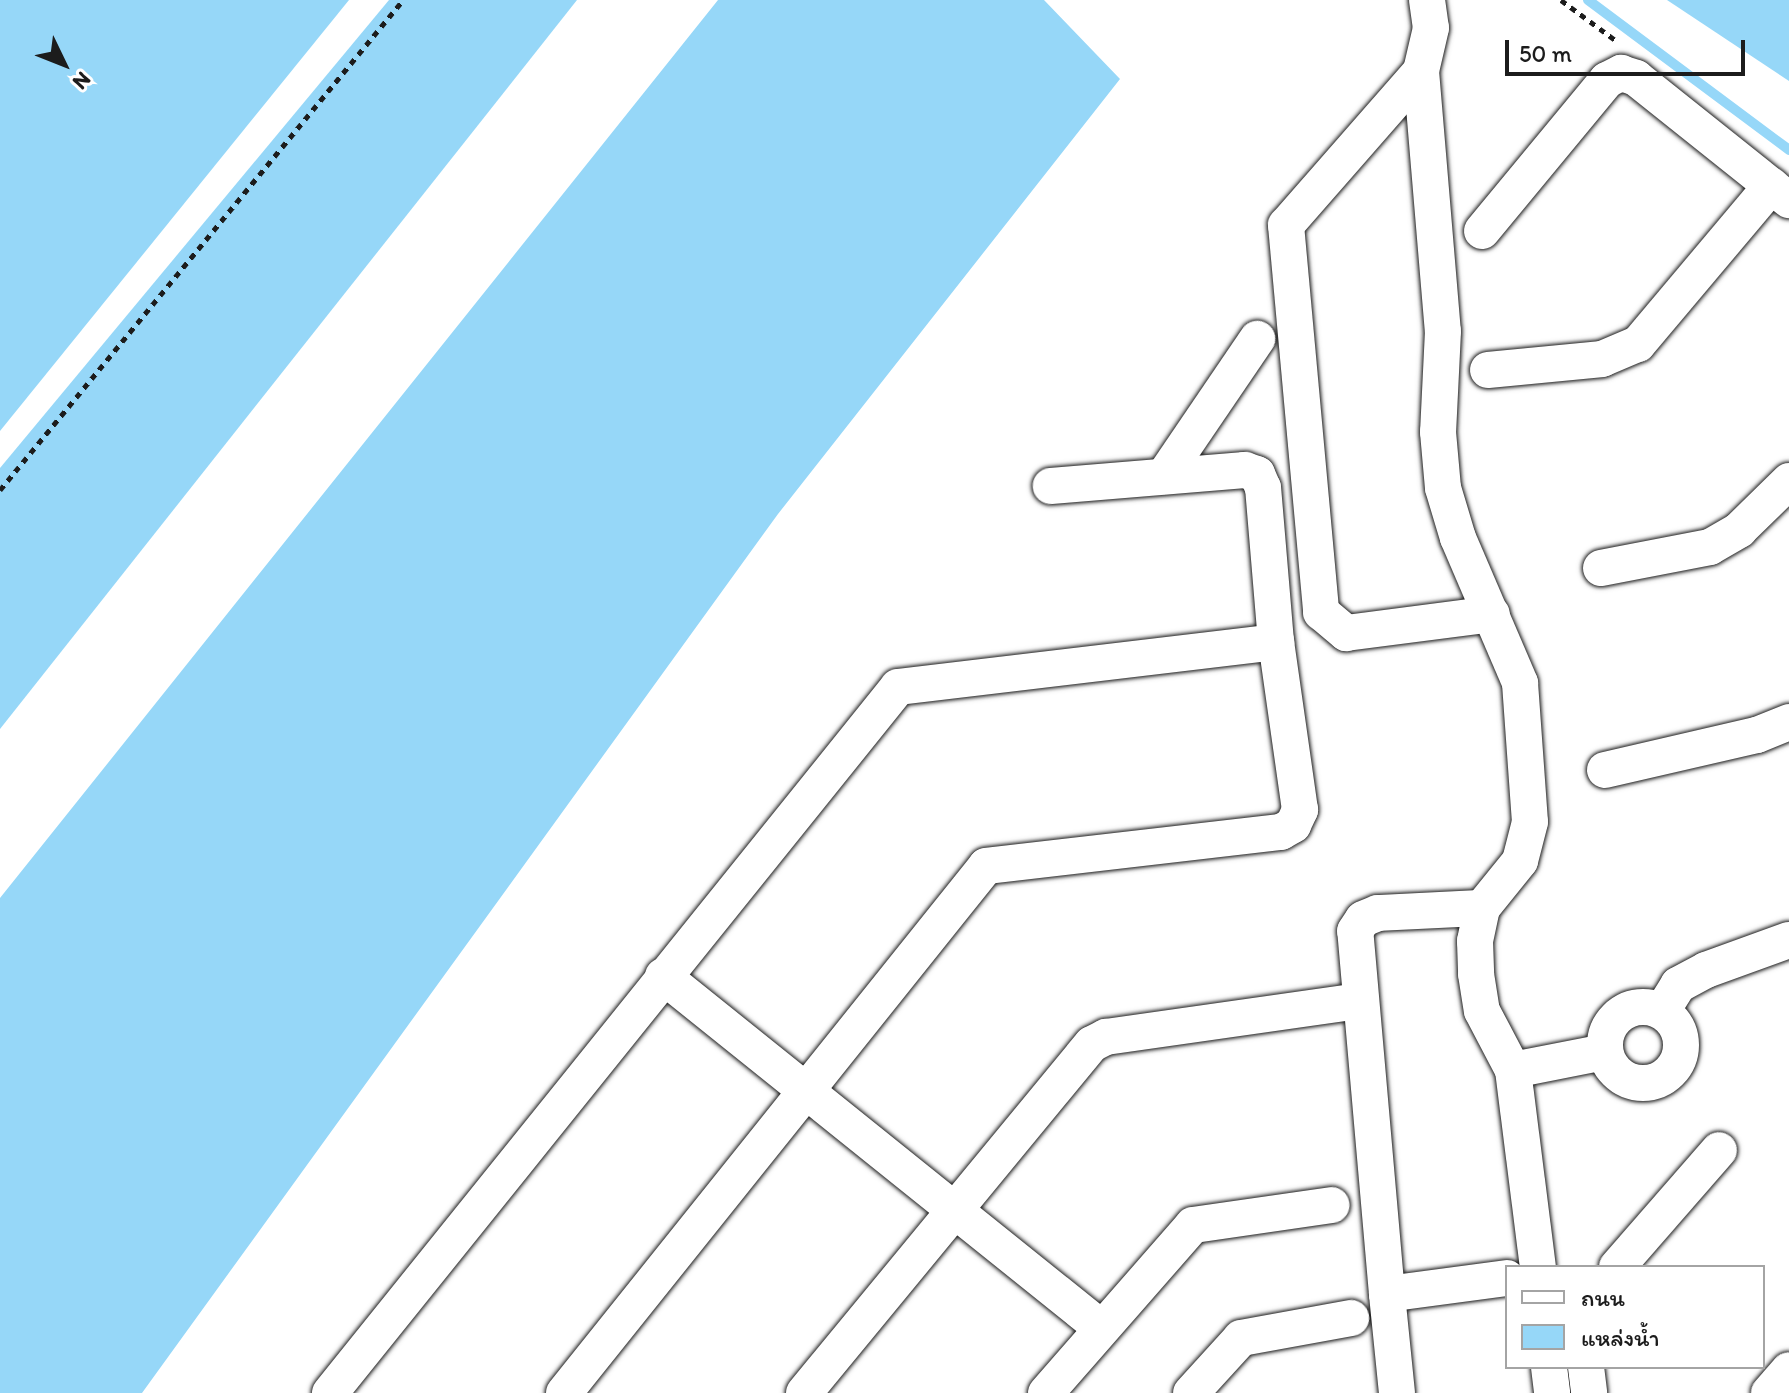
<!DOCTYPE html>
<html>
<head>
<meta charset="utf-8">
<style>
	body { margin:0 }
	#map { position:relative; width:1789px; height:1393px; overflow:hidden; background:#fff; font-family:Itim,"Playpen Sans Thai",sans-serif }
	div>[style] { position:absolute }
	.water>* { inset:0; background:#96d7f8 }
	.stream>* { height:10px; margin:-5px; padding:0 5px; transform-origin:5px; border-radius:5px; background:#96d7f8 }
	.path>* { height:5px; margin-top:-2.5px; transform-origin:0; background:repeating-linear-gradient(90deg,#1c1c1c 0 6px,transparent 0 12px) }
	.roads { filter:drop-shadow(0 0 2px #1c1c1c) drop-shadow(0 0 2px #1c1c1c) }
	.street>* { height:36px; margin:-18px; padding:0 18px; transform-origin:18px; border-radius:18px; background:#fff }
	.street>.ring { margin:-18px; padding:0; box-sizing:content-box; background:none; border:36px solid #fff; border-radius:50% }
	span { translate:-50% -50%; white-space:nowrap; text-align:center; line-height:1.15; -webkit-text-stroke:6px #fff; paint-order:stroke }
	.legend { position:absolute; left:1505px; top:1265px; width:260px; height:104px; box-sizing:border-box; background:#fff; border:2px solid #a4a4a4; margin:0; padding:10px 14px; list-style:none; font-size:24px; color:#1c1c1c }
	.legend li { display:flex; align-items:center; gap:16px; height:40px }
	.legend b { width:40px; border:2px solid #a4a4a4 }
	.north { position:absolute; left:24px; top:24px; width:80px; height:80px; -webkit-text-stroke:6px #fff; paint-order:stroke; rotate:133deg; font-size:22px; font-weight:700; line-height:32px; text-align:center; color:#1c1c1c }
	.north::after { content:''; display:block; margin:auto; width:28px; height:36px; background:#1c1c1c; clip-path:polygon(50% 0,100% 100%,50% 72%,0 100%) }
	.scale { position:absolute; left:1505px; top:40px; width:240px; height:36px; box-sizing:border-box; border:4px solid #1c1c1c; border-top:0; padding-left:10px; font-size:24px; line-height:28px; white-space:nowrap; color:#1c1c1c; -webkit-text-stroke:6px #fff; paint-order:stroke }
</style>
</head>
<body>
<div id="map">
	<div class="water">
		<i style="clip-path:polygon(0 0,349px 0,0 431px)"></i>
		<i style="clip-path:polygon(389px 0,577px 0,0 729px,0 468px)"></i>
		<i style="clip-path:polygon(718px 0,1044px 0,1120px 79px,778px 514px,142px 1393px,0 1393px,0 898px)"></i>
		<i style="clip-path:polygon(1667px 0,1789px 0,1789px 81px)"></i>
	</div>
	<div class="stream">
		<i style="left:1588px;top:0;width:251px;rotate:36.7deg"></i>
	</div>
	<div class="path">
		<i style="left:1561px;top:0;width:67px;rotate:36.5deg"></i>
		<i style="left:0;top:490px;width:634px;rotate:-50.56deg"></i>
	</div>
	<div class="roads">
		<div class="street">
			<i style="left:1427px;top:0;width:28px;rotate:82deg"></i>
			<i style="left:1431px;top:28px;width:44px;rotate:103.1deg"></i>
			<i style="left:1421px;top:71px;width:261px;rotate:85.2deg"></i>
			<i style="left:1443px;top:331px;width:101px;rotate:92.8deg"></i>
			<i style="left:1438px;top:432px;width:56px;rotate:84.9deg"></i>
			<i style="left:1443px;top:488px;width:52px;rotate:73.3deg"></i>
			<i style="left:1458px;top:538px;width:158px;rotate:66.8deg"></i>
			<i style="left:1520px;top:683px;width:139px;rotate:85.9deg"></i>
			<i style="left:1530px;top:822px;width:40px;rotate:104.4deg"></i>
			<i style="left:1520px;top:861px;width:60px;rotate:129deg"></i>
			<i style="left:1482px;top:908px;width:34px;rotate:102deg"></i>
			<i style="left:1475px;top:941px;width:33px;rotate:88deg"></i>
			<i style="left:1476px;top:974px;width:37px;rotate:81deg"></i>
			<i style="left:1482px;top:1011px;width:67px;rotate:62.3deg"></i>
			<i style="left:1513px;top:1070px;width:199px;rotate:82.8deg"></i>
			<i style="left:1421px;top:71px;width:205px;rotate:131.2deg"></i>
			<i style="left:1286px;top:225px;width:389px;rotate:84.8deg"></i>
			<i style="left:1321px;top:612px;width:33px;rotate:40deg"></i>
			<i style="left:1346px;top:633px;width:147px;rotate:-7.4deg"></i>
			<i style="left:1482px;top:231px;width:196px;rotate:-50.4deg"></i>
			<i style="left:1607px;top:80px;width:16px;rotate:-27deg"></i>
			<i style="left:1621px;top:73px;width:16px;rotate:18deg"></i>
			<i style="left:1636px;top:78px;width:196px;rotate:38.6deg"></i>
			<i style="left:1488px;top:370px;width:115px;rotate:-5.5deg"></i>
			<i style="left:1602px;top:359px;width:39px;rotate:-23deg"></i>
			<i style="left:1638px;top:344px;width:207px;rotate:-49.9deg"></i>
			<i style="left:1164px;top:476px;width:166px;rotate:-55.8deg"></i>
			<i style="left:1601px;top:568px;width:111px;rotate:-10.9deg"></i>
			<i style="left:1710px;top:547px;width:34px;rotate:-30deg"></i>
			<i style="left:1739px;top:530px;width:70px;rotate:-44.4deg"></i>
			<i style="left:1605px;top:770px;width:156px;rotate:-13deg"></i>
			<i style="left:1757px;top:735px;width:35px;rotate:-22deg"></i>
			<i style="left:663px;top:976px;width:561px;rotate:38.77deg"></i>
			<i class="ring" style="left:1605px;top:1007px;width:40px;height:40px"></i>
			<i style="left:1662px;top:1011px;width:31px;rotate:-58deg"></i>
			<i style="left:1678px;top:985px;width:32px;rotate:-28deg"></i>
			<i style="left:1706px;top:970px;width:88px;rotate:-19.9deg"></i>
			<i style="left:1513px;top:1070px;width:94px;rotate:-11.1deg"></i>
			<i style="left:1617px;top:1267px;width:155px;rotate:-48.9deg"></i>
			<i style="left:1387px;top:1294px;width:364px;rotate:-95deg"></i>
			<i style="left:1355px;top:931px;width:14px;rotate:-56deg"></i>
			<i style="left:1363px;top:919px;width:16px;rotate:-22deg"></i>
			<i style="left:1378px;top:913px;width:104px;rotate:-2.8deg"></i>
			<i style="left:1549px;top:1367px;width:26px;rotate:83deg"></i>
			<i style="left:1586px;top:1367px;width:26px;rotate:83deg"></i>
			<i style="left:330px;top:1393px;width:906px;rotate:-51.18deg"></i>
			<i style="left:898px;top:687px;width:381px;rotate:-6.8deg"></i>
			<i style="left:564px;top:1393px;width:675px;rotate:-51.31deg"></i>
			<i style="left:986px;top:866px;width:297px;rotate:-6.6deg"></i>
			<i style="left:1281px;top:832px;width:14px;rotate:-30deg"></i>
			<i style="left:1293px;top:825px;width:17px;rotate:-65deg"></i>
			<i style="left:1300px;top:810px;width:170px;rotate:-98.1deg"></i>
			<i style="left:1276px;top:642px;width:155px;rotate:-94.8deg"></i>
			<i style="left:1263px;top:488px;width:15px;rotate:-113deg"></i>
			<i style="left:1257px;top:474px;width:13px;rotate:-162deg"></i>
			<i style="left:1245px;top:470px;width:195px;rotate:175.3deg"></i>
			<i style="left:804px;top:1393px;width:452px;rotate:-50.5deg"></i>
			<i style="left:1092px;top:1044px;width:16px;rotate:-27deg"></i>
			<i style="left:1106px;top:1037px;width:257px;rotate:-8.1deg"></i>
			<i style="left:1046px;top:1393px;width:223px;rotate:-48.8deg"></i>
			<i style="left:1193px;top:1225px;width:140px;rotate:-8.2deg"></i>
			<i style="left:1191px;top:1393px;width:74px;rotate:-47.7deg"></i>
			<i style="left:1241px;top:1338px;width:112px;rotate:-10.3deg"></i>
			<i style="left:1397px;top:1393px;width:100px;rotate:-95.8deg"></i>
			<i style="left:1387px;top:1294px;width:121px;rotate:-7.6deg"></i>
			<i style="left:1769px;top:1393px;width:30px;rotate:-49deg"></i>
		</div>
	</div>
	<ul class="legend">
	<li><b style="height:10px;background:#fff"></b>ถนน</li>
	<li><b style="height:22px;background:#96d7f8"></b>แหล่งน้ำ</li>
	</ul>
	<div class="north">N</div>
	<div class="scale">50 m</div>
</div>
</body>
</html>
